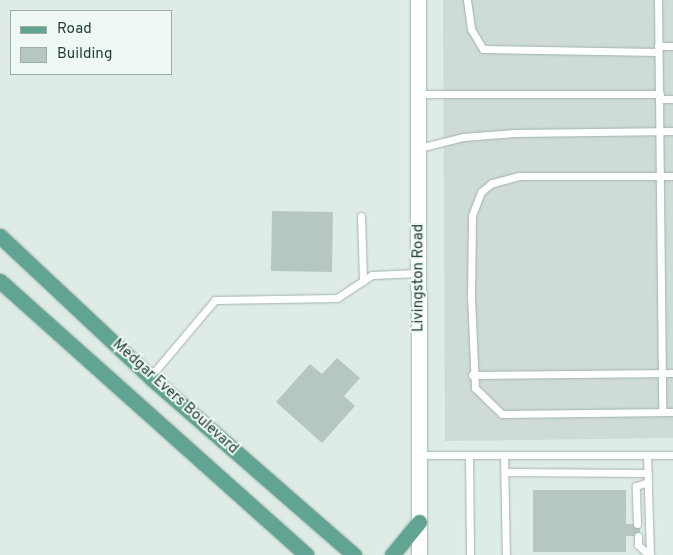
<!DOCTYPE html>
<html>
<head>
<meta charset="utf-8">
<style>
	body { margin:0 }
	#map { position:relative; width:673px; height:555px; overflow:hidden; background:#dfece6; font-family:Overpass,sans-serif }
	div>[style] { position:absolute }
	.built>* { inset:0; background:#cedcd5 }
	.building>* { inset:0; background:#b5c7bf }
	.roads { filter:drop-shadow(0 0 1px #a2b4ad) drop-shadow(0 0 1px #a2b4ad) }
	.lane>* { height:7px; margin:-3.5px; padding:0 3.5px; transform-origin:3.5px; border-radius:3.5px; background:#fff }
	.secondary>* { height:15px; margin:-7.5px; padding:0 7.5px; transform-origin:7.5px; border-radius:7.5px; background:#fff }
	.primary>* { height:15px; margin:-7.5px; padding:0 7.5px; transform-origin:7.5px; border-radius:7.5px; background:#61a492 }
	span { translate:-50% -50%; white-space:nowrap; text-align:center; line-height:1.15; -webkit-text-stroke:4px #f0f8f4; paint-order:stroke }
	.street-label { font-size:15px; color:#1f3d34 }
	.legend { position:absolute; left:10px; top:10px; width:162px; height:65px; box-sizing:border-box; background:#f0f8f4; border:1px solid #9cada7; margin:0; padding:6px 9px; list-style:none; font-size:15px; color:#1f3d34 }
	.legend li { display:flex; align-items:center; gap:10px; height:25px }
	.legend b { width:25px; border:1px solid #9cada7 }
</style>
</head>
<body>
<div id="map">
	<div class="built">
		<i style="clip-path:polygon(443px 0,673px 0,673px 438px,445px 441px)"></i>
	</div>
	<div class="building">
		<i style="clip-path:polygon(272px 211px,333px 212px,332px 272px,271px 271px)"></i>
		<i style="clip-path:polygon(337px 358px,360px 378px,344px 396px,355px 406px,322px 443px,276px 402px,310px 364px,322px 374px)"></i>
		<i style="clip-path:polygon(533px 490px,626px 490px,626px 524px,640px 524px,640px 536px,626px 536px,626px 552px,533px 552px)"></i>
	</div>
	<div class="roads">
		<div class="lane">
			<i style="left:467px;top:0;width:29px;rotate:82deg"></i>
			<i style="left:471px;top:29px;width:23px;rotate:59deg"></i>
			<i style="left:483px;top:49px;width:175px;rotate:1deg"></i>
			<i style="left:658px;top:0;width:412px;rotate:89.4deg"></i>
			<i style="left:658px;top:46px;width:15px"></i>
			<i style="left:418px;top:94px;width:242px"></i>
			<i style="left:660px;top:99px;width:13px"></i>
			<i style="left:419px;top:148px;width:45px;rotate:-14deg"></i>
			<i style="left:463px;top:137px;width:52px;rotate:-4.4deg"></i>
			<i style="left:515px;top:133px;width:158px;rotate:-0.7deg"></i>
			<i style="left:673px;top:176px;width:154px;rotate:180deg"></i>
			<i style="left:519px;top:176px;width:28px;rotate:165deg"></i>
			<i style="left:492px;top:183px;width:14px;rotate:141deg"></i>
			<i style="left:481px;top:192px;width:26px;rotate:111deg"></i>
			<i style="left:472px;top:216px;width:80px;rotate:90.7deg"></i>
			<i style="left:471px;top:296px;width:92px;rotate:87.5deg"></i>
			<i style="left:475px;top:388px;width:37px;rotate:44deg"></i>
			<i style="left:502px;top:414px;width:171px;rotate:-0.7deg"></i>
			<i style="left:361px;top:216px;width:65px;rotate:88.2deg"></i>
			<i style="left:472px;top:375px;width:201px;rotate:-0.6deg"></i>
			<i style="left:150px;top:377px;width:101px;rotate:-49.8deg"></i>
			<i style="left:215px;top:300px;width:122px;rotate:-0.9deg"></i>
			<i style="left:337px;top:298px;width:42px;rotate:-33.3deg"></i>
			<i style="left:372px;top:275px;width:47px;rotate:-2.4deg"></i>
			<i style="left:419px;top:455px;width:254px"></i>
			<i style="left:469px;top:455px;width:100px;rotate:89.4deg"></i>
			<i style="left:504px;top:455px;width:100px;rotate:88.9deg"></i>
			<i style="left:647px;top:455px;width:100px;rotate:88.3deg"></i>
			<i style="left:505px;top:472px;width:143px;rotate:0.4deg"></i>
			<i style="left:637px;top:524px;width:38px;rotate:-92deg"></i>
			<i style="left:636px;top:486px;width:13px;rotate:-18deg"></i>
			<i style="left:638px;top:536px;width:9px;rotate:90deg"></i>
			<i style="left:638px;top:545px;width:15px;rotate:42deg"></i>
		</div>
		<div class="secondary">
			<i style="left:418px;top:0;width:555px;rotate:89.9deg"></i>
		</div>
		<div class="primary">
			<i style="left:0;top:236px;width:206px;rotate:43.2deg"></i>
			<i style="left:150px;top:377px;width:271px;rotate:41.1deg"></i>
			<i style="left:0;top:281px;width:411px;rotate:41.8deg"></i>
			<i style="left:392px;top:555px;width:43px;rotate:-50.7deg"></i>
		</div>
	</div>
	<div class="street-label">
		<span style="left:419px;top:278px;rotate:-90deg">Livingston Road</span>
		<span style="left:175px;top:397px;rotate:42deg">Medgar Evers Boulevard</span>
	</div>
	<ul class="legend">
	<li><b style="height:6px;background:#61a492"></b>Road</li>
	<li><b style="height:14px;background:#b5c7bf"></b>Building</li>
	</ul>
</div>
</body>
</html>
